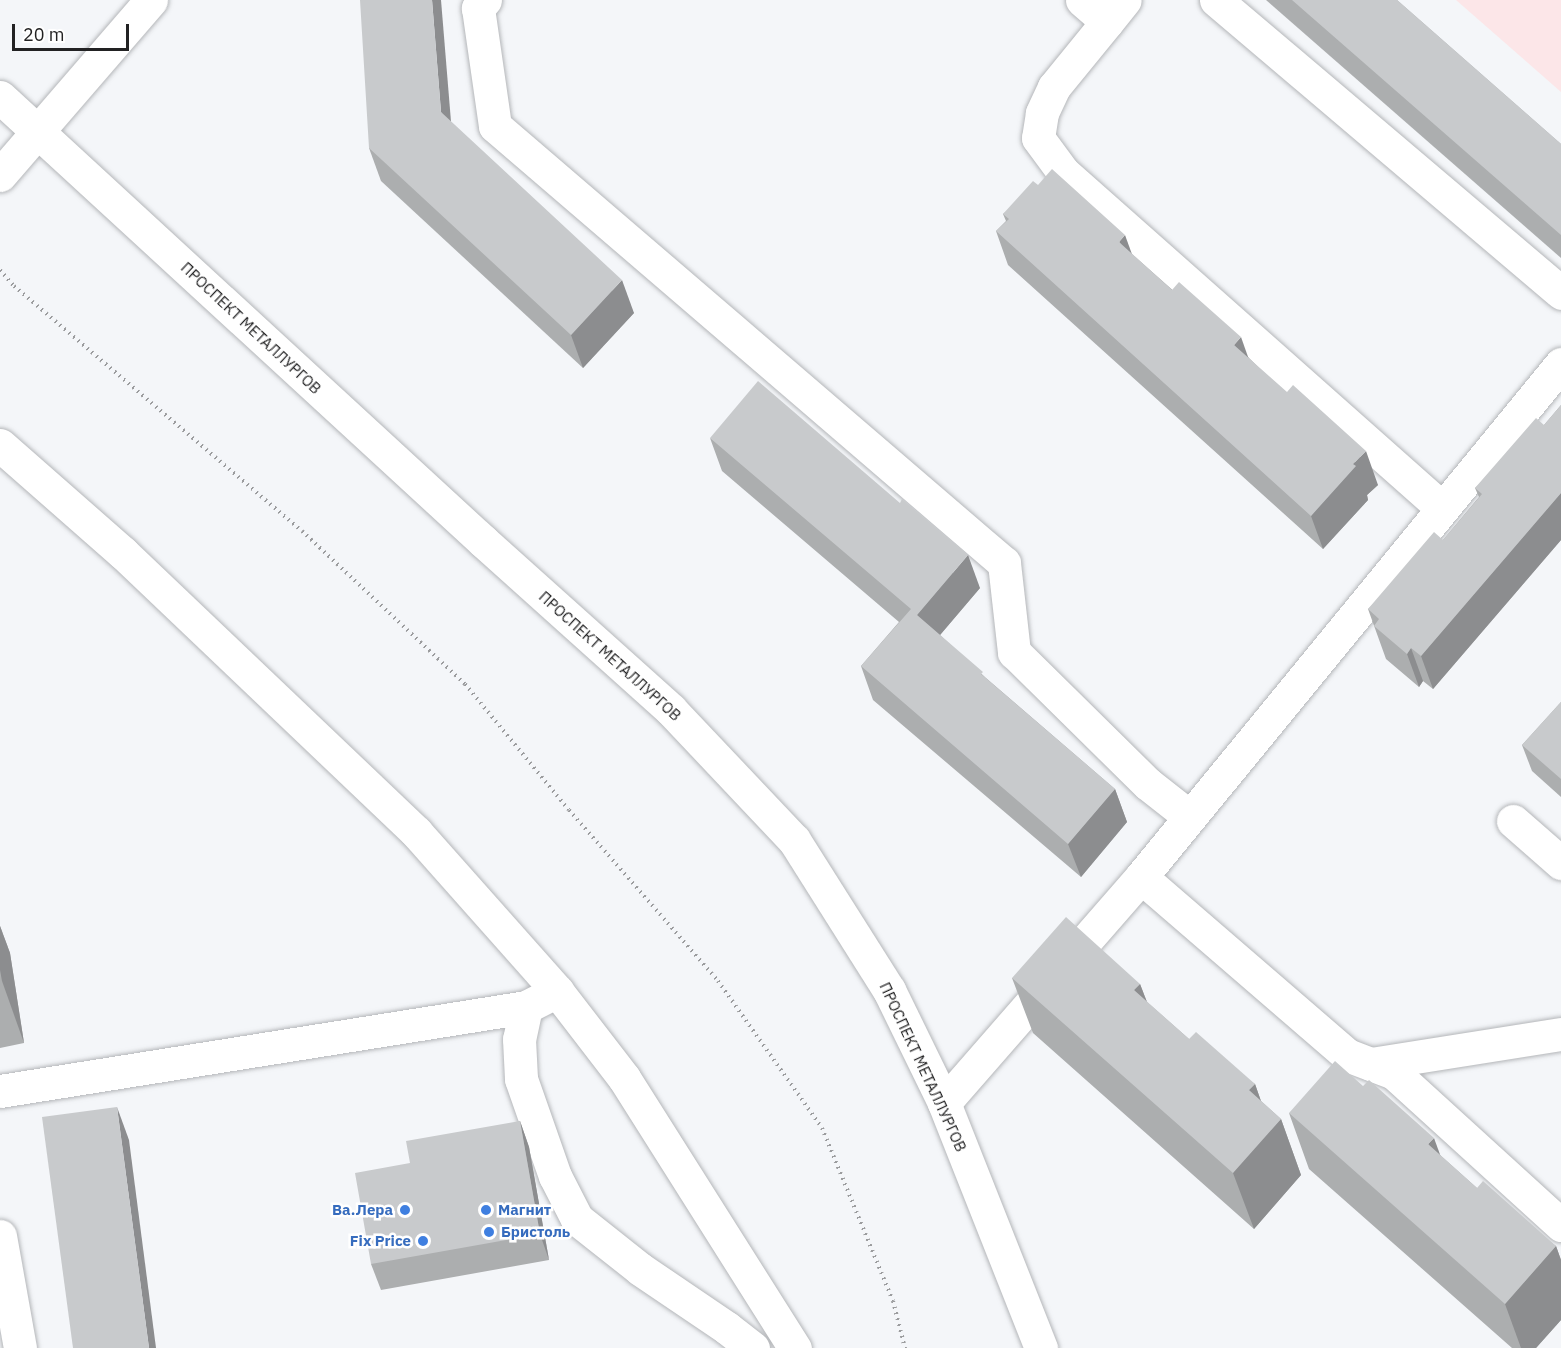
<!DOCTYPE html>
<html>
<head>
<meta charset="utf-8">
<style>
	body { margin:0 }
	#map { position:relative; width:1561px; height:1348px; overflow:hidden; background:#f4f6f9; font-family:"IBM Plex Sans",sans-serif }
	div>[style] { position:absolute }
	.education>* { inset:0; background:#fce6e8 }
	.path>* { height:4px; margin-top:-2px; transform-origin:0; background:repeating-linear-gradient(90deg,#9b9c9e 0 1.5px,transparent 0 6px) }
	.roads { filter:drop-shadow(0 0 2px #b4b6b9) drop-shadow(0 0 2px #b4b6b9) }
	.minor>* { height:33px; margin:-16.5px; padding:0 16.5px; transform-origin:16.5px; border-radius:16.5px; background:#fff }
	.wall>* { inset:0; background:#acaeaf }
	.shaded-wall>* { inset:0; background:#8c8d8f }
	.building>* { inset:0; background:#c8cacc }
	.dots>* { width:16px; height:16px; translate:-50% -50%; box-sizing:border-box; border:3px solid #fff; border-radius:50% }
	span { translate:-50% -50%; white-space:nowrap; text-align:center; line-height:1.15; -webkit-text-stroke:5px #fff; paint-order:stroke }
	.street-label { font-size:15px; color:#222223 }
	.shop-label { font-size:15px; color:#366cbe; font-weight:700 }
	.right { translate:-100% -50%; text-align:right }
	.left { translate:0 -50%; text-align:left }
	.scale { position:absolute; left:12px; top:24px; width:117px; height:27px; box-sizing:border-box; border:3px solid #222223; border-top:0; padding-left:8px; font-size:18px; line-height:21px; white-space:nowrap; color:#222223; -webkit-text-stroke:4px #fff; paint-order:stroke }
</style>
</head>
<body>
<div id="map">
	<div class="education">
		<i style="clip-path:polygon(1456px 0,1561px 0,1561px 92px)"></i>
	</div>
	<div class="path">
		<i style="left:0;top:270px;width:21px;rotate:49deg"></i>
		<i style="left:14px;top:286px;width:378px;rotate:40.4deg"></i>
		<i style="left:302px;top:531px;width:224px;rotate:43.2deg"></i>
		<i style="left:465px;top:684px;width:163px;rotate:50.5deg"></i>
		<i style="left:569px;top:810px;width:227px;rotate:48.9deg"></i>
		<i style="left:718px;top:981px;width:180px;rotate:54.7deg"></i>
		<i style="left:822px;top:1128px;width:187px;rotate:67.7deg"></i>
		<i style="left:893px;top:1301px;width:49px;rotate:75.7deg"></i>
	</div>
	<div class="roads">
		<div class="minor">
			<i style="left:485px;top:0;width:11px;rotate:131deg"></i>
			<i style="left:478px;top:8px;width:119px;rotate:81.8deg"></i>
			<i style="left:495px;top:126px;width:671px;rotate:40.65deg"></i>
			<i style="left:1004px;top:563px;width:90px;rotate:83.6deg"></i>
			<i style="left:1014px;top:652px;width:188px;rotate:44.6deg"></i>
			<i style="left:1148px;top:784px;width:53px;rotate:38.2deg"></i>
			<i style="left:1082px;top:0;width:33px;rotate:41deg"></i>
			<i style="left:1107px;top:22px;width:28px;rotate:-51deg"></i>
			<i style="left:1216px;top:0;width:453px;rotate:40.3deg"></i>
			<i style="left:1107px;top:22px;width:84px;rotate:129.2deg"></i>
			<i style="left:1054px;top:87px;width:29px;rotate:115deg"></i>
			<i style="left:1042px;top:113px;width:25px;rotate:99deg"></i>
			<i style="left:1038px;top:138px;width:42px;rotate:53.7deg"></i>
			<i style="left:1063px;top:172px;width:506px;rotate:41.56deg"></i>
			<i style="left:0;top:97px;width:657px;rotate:42.6deg"></i>
			<i style="left:484px;top:542px;width:251px;rotate:41.9deg"></i>
			<i style="left:671px;top:710px;width:179px;rotate:46.6deg"></i>
			<i style="left:794px;top:840px;width:178px;rotate:57.7deg"></i>
			<i style="left:889px;top:990px;width:126px;rotate:64deg"></i>
			<i style="left:944px;top:1103px;width:264px;rotate:68.4deg"></i>
			<i style="left:0;top:175px;width:231px;rotate:-49.2deg"></i>
			<i style="left:0;top:445px;width:164px;rotate:41.3deg"></i>
			<i style="left:123px;top:553px;width:405px;rotate:43.6deg"></i>
			<i style="left:416px;top:832px;width:213px;rotate:48.4deg"></i>
			<i style="left:557px;top:991px;width:110px;rotate:52.4deg"></i>
			<i style="left:624px;top:1078px;width:320px;rotate:57.7deg"></i>
			<i style="left:1513px;top:821px;width:64px;rotate:41.2deg"></i>
			<i style="left:1141px;top:877px;width:272px;rotate:40.8deg"></i>
			<i style="left:1347px;top:1055px;width:50px;rotate:21deg"></i>
			<i style="left:1394px;top:1073px;width:226px;rotate:42.3deg"></i>
			<i style="left:526px;top:1007px;width:33px;rotate:102deg"></i>
			<i style="left:519px;top:1039px;width:40px;rotate:87.1deg"></i>
			<i style="left:521px;top:1079px;width:103px;rotate:70.7deg"></i>
			<i style="left:555px;top:1176px;width:48px;rotate:62.9deg"></i>
			<i style="left:577px;top:1219px;width:80px;rotate:38.4deg"></i>
			<i style="left:640px;top:1269px;width:105px;rotate:34.1deg"></i>
			<i style="left:727px;top:1328px;width:33px;rotate:38deg"></i>
			<i style="left:1371px;top:1064px;width:192px;rotate:-9deg"></i>
			<i style="left:0;top:1091px;width:533px;rotate:-9.07deg"></i>
			<i style="left:526px;top:1007px;width:35px;rotate:-27deg"></i>
			<i style="left:944px;top:1103px;width:300px;rotate:-48.9deg"></i>
			<i style="left:1141px;top:877px;width:663px;rotate:-50.69deg"></i>
			<i style="left:0;top:1236px;width:114px;rotate:79.9deg"></i>
		</div>
	</div>
	<div class="wall">
		<i style="clip-path:polygon(1266px 0,1397px 0,1561px 144px,1561px 258px)"></i>
		<i style="clip-path:polygon(451px 122px,634px 313px,583px 368px,381px 181px,369px 148px)"></i>
		<i style="clip-path:polygon(1038px 185px,1132px 254px,1248px 357px,1378px 485px,1367px 495px,1368px 500px,1323px 549px,1008px 265px,996px 231px,1006px 221px,1003px 214px)"></i>
		<i style="clip-path:polygon(1561px 405px,1561px 540px,1433px 689px,1423px 681px,1419px 687px,1386px 659px,1368px 609px,1443px 540px,1479px 497px,1475px 488px,1544px 425px)"></i>
		<i style="clip-path:polygon(710px 438px,980px 588px,940px 635px,986px 678px,1115px 789px,1127px 822px,1081px 877px,873px 700px,861px 666px,899px 622px,722px 471px)"></i>
		<i style="clip-path:polygon(1561px 702px,1561px 797px,1532px 771px,1522px 745px)"></i>
		<i style="clip-path:polygon(0 926px,10px 953px,24px 1043px,0 1048px)"></i>
		<i style="clip-path:polygon(1012px 978px,1140px 984px,1147px 1002px,1189px 1039px,1255px 1084px,1261px 1101px,1281px 1119px,1301px 1175px,1254px 1229px,1033px 1033px)"></i>
		<i style="clip-path:polygon(1289px 1113px,1440px 1155px,1477px 1188px,1556px 1246px,1561px 1260px,1561px 1320px,1536px 1348px,1512px 1348px,1309px 1169px)"></i>
		<i style="clip-path:polygon(520px 1121px,529px 1147px,549px 1260px,381px 1290px,371px 1264px,410px 1163px)"></i>
	</div>
	<div class="shaded-wall">
		<i style="clip-path:polygon(432px 0,441px 0,453px 146px,441px 112px)"></i>
		<i style="clip-path:polygon(1125px 235px,1137px 268px,1119px 242px)"></i>
		<i style="clip-path:polygon(622px 280px,634px 313px,583px 368px,571px 335px)"></i>
		<i style="clip-path:polygon(1241px 337px,1253px 371px,1234px 345px)"></i>
		<i style="clip-path:polygon(1366px 451px,1378px 485px,1367px 495px,1368px 500px,1323px 549px,1311px 516px,1353px 464px)"></i>
		<i style="clip-path:polygon(1561px 493px,1561px 540px,1433px 689px,1421px 656px)"></i>
		<i style="clip-path:polygon(968px 555px,980px 588px,929px 648px,917px 615px)"></i>
		<i style="clip-path:polygon(1411px 648px,1423px 681px,1419px 687px,1407px 654px)"></i>
		<i style="clip-path:polygon(1115px 789px,1127px 822px,1081px 877px,1068px 844px)"></i>
		<i style="clip-path:polygon(0 926px,10px 953px,24px 1043px,2px 981px,0 970px)"></i>
		<i style="clip-path:polygon(1140px 984px,1161px 1039px,1134px 990px)"></i>
		<i style="clip-path:polygon(1255px 1084px,1271px 1130px,1281px 1119px,1301px 1175px,1254px 1229px,1233px 1173px,1249px 1090px)"></i>
		<i style="clip-path:polygon(117px 1107px,129px 1140px,156px 1348px,149px 1348px)"></i>
		<i style="clip-path:polygon(520px 1121px,529px 1147px,549px 1260px,540px 1234px)"></i>
		<i style="clip-path:polygon(1434px 1138px,1454px 1193px,1428px 1144px)"></i>
		<i style="clip-path:polygon(1556px 1246px,1561px 1260px,1561px 1320px,1536px 1348px,1521px 1348px,1505px 1304px)"></i>
	</div>
	<div class="building">
		<i style="clip-path:polygon(360px 0,432px 0,441px 112px,622px 280px,571px 335px,369px 148px)"></i>
		<i style="clip-path:polygon(1292px 0,1397px 0,1561px 144px,1561px 235px)"></i>
		<i style="clip-path:polygon(1052px 169px,1125px 235px,1119px 242px,1172px 290px,1179px 282px,1241px 337px,1234px 345px,1287px 392px,1293px 385px,1366px 451px,1353px 464px,1356px 466px,1311px 516px,996px 231px,1009px 219px,1003px 214px,1033px 181px,1038px 185px)"></i>
		<i style="clip-path:polygon(758px 381px,900px 503px,902px 499px,968px 555px,917px 615px,983px 672px,981px 674px,1115px 789px,1068px 844px,861px 666px,911px 609px,710px 438px)"></i>
		<i style="clip-path:polygon(1561px 405px,1561px 493px,1421px 656px,1411px 648px,1407px 654px,1374px 626px,1379px 619px,1368px 609px,1434px 532px,1443px 540px,1482px 494px,1475px 488px,1536px 418px,1544px 425px)"></i>
		<i style="clip-path:polygon(1561px 702px,1561px 779px,1522px 745px)"></i>
		<i style="clip-path:polygon(1066px 917px,1140px 984px,1134px 990px,1189px 1039px,1196px 1032px,1255px 1084px,1249px 1090px,1281px 1119px,1233px 1173px,1012px 978px)"></i>
		<i style="clip-path:polygon(1335px 1061px,1363px 1086px,1369px 1080px,1434px 1138px,1428px 1144px,1477px 1188px,1483px 1181px,1556px 1246px,1505px 1304px,1289px 1113px)"></i>
		<i style="clip-path:polygon(117px 1107px,149px 1348px,73px 1348px,42px 1117px)"></i>
		<i style="clip-path:polygon(520px 1121px,540px 1234px,371px 1264px,355px 1173px,410px 1163px,406px 1141px)"></i>
	</div>
	<div class="dots">
		<i style="left:405px;top:1210px;background:#3f7fe0"></i>
		<i style="left:486px;top:1210px;background:#3f7fe0"></i>
		<i style="left:489px;top:1232px;background:#3f7fe0"></i>
		<i style="left:423px;top:1241px;background:#3f7fe0"></i>
	</div>
	<div class="street-label">
		<span style="left:251px;top:328px;rotate:43deg">ПРОСПЕКТ МЕТАЛЛУРГОВ</span>
		<span style="left:610px;top:656px;rotate:42deg">ПРОСПЕКТ МЕТАЛЛУРГОВ</span>
		<span style="left:923px;top:1067px;rotate:65deg">ПРОСПЕКТ МЕТАЛЛУРГОВ</span>
	</div>
	<div class="shop-label">
		<span class="right" style="left:393px;top:1210px">Ва.Лера</span>
		<span class="left" style="left:498px;top:1210px">Магнит</span>
		<span class="left" style="left:501px;top:1232px">Бристоль</span>
		<span class="right" style="left:411px;top:1241px">Fix Price</span>
	</div>
	<div class="scale">20 m</div>
</div>
</body>
</html>
